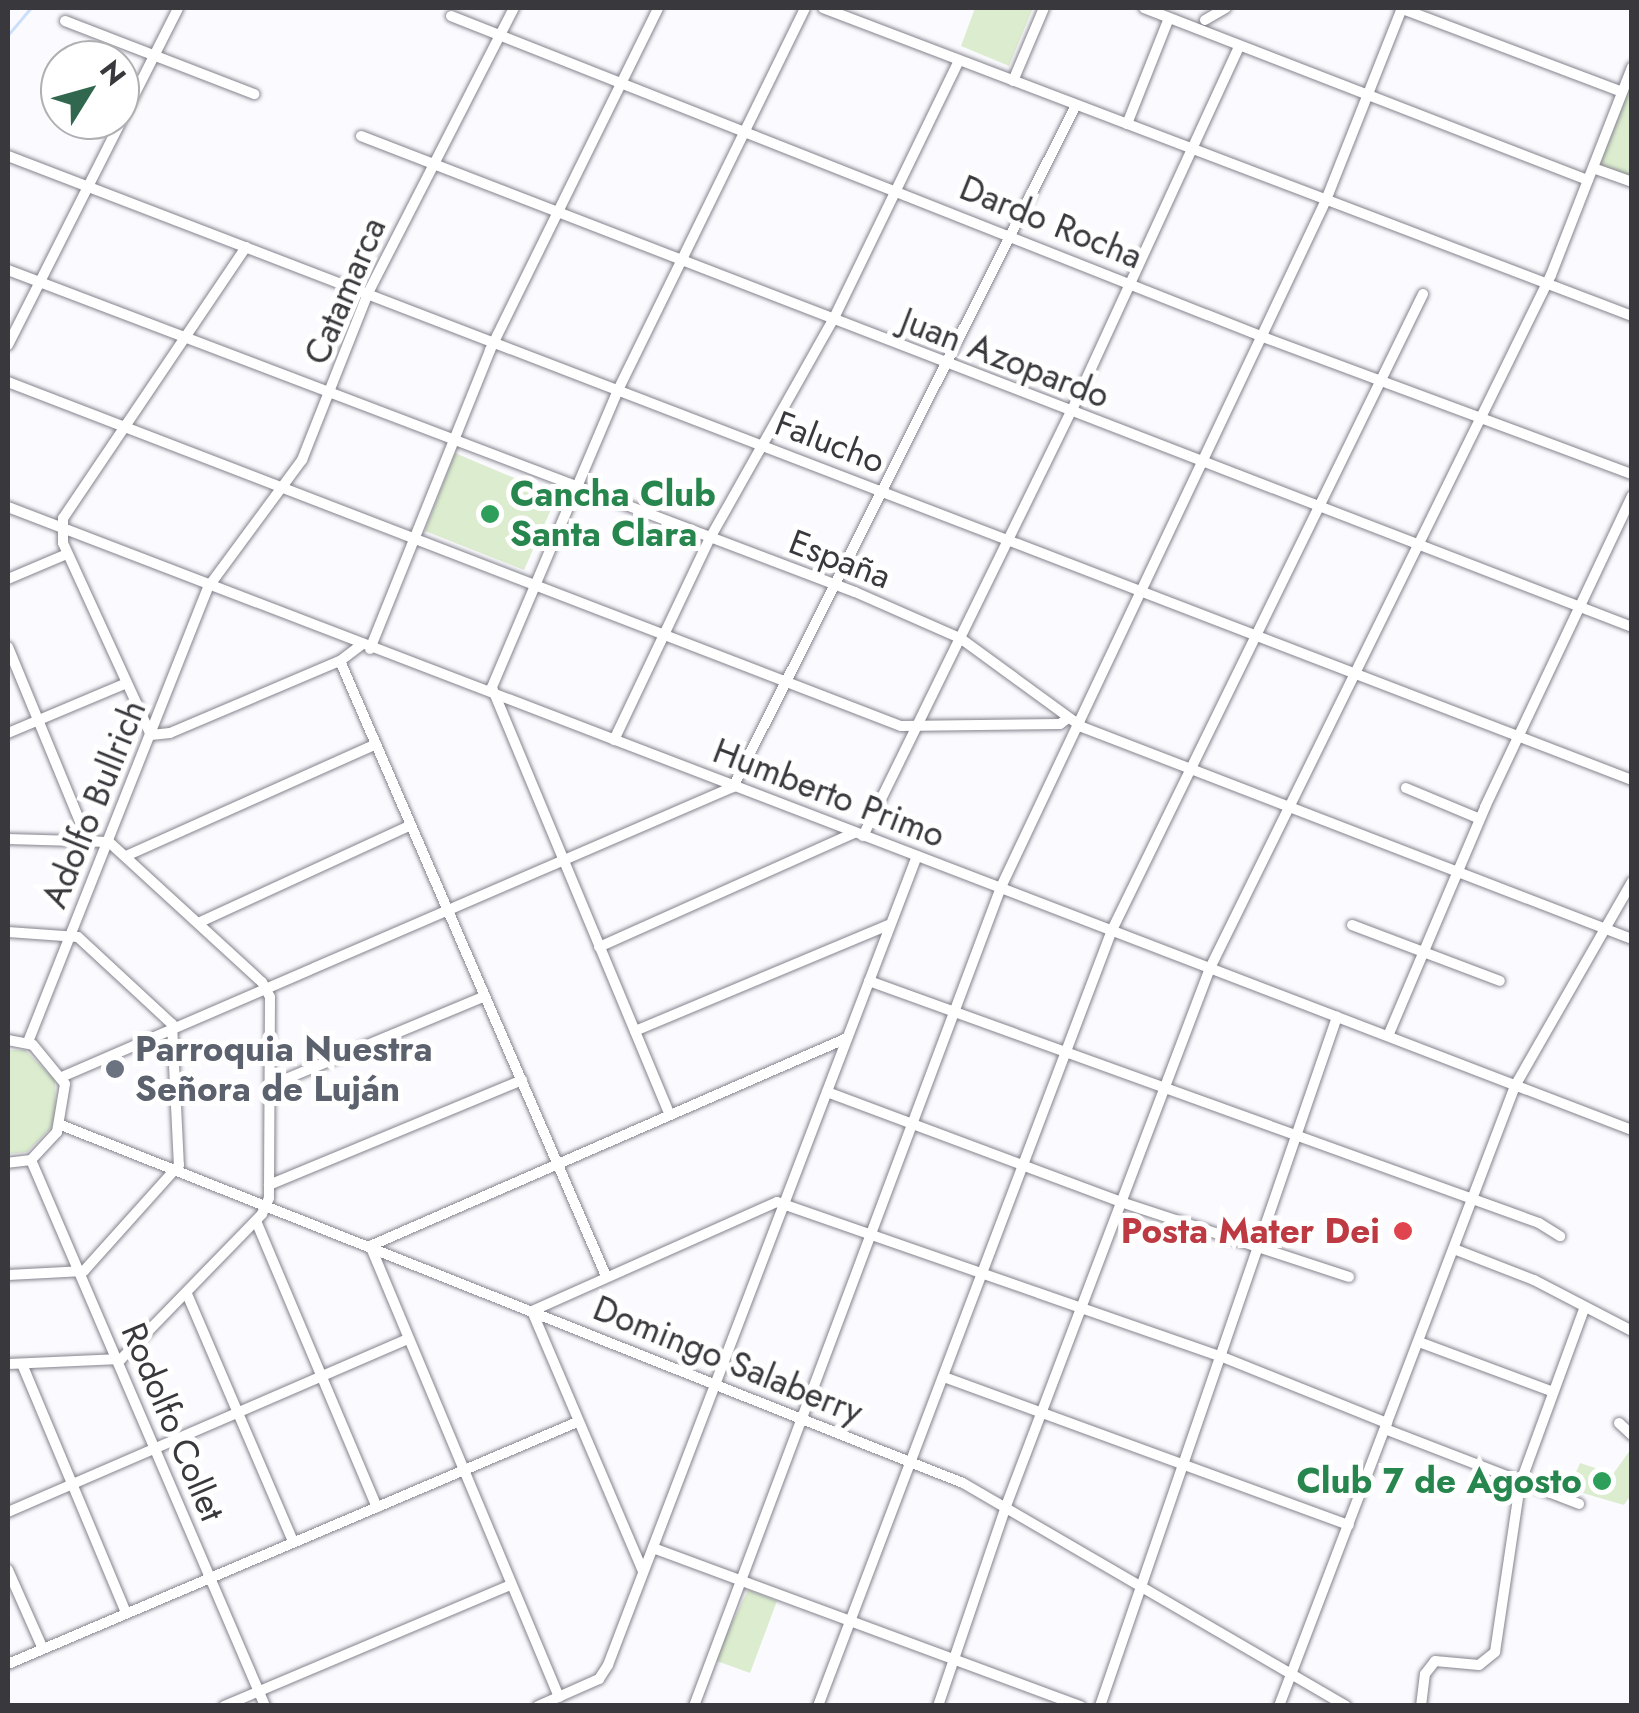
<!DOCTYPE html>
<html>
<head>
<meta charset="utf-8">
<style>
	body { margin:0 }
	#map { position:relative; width:1639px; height:1713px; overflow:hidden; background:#fbfafe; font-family:Jost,sans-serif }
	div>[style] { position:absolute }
	.green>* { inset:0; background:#dcedcf }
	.stream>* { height:2.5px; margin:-1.25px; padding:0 1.25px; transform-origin:1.25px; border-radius:1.25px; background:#cbdffa }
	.roads { filter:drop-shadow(0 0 2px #84838d) drop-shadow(0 0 2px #84838d) }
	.minor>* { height:10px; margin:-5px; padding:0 5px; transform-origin:5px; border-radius:5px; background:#fff }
	.dots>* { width:28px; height:28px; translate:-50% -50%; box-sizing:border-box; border:5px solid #fff; border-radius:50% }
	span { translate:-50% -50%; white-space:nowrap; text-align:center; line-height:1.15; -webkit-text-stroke:10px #fff; paint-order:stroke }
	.street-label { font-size:35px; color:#39383d }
	.leisure-label { font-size:35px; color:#27864d; font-weight:700 }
	.left { translate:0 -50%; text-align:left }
	.right { translate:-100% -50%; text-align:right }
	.worship-label { font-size:35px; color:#5b616d; font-weight:700 }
	.health-label { font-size:35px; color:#be3a42; font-weight:700 }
	.frame { position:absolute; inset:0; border:10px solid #39383d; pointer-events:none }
	.north { position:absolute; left:40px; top:40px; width:100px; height:100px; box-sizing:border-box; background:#fff; border:2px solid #b0afb1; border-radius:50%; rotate:53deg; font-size:28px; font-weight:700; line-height:40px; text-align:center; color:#39383d }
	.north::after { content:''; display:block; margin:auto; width:35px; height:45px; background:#31674e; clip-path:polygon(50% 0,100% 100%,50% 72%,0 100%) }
</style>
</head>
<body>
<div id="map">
	<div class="green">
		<i style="clip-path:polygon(975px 8px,1033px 8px,1009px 66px,961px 46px)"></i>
		<i style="clip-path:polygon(1631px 79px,1631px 178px,1597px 166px)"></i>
		<i style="clip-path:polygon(455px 453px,557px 496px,524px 570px,425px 531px)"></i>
		<i style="clip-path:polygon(8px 1050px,25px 1050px,55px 1080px,56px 1123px,27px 1152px,8px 1154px)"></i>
		<i style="clip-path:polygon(1631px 1449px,1631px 1495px,1624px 1505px,1569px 1489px,1580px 1463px,1613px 1474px)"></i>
		<i style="clip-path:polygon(748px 1590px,777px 1601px,750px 1673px,714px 1660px)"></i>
	</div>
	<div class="stream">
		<i style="left:8px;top:35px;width:35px;rotate:-50deg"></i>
	</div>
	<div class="roads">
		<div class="minor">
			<i style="left:823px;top:8px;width:866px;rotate:20.84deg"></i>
			<i style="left:1144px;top:8px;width:476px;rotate:21.2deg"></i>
			<i style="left:1400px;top:8px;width:237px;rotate:20.7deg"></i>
			<i style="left:451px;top:16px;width:873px;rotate:21.57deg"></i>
			<i style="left:1263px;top:337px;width:394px;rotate:20.4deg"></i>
			<i style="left:1205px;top:20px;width:24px;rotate:-30deg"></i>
			<i style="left:65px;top:21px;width:203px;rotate:21.1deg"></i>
			<i style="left:1013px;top:81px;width:79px;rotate:-67deg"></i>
			<i style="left:1127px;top:124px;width:114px;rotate:-68.4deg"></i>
			<i style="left:361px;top:136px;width:1363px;rotate:21.12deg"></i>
			<i style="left:8px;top:156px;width:1740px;rotate:21.02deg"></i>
			<i style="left:1593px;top:168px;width:41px;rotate:19.7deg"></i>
			<i style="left:246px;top:247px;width:327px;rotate:124deg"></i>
			<i style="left:63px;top:518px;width:25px;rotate:90deg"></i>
			<i style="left:63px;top:543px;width:211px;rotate:65.4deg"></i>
			<i style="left:151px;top:735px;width:19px;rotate:-6deg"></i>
			<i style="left:170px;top:733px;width:185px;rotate:-23deg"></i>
			<i style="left:340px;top:661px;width:26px;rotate:-37deg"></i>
			<i style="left:8px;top:270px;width:906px;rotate:20.82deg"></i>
			<i style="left:855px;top:592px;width:115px;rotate:23.7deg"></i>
			<i style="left:960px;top:638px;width:151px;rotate:36.1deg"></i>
			<i style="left:1082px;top:727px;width:589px;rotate:21.08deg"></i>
			<i style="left:8px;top:345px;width:377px;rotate:-63.2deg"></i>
			<i style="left:8px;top:382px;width:957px;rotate:21.07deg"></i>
			<i style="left:901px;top:726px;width:159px;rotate:-0.7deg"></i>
			<i style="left:1060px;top:724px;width:10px;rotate:-37deg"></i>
			<i style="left:8px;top:507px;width:1739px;rotate:20.99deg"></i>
			<i style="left:8px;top:579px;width:64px;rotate:-23deg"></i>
			<i style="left:8px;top:647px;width:208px;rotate:67.6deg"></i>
			<i style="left:370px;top:649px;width:322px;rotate:-68.1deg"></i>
			<i style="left:490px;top:350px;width:381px;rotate:-63.8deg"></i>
			<i style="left:340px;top:661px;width:670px;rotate:66.61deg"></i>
			<i style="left:8px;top:733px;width:124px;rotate:-22.8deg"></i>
			<i style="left:614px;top:740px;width:224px;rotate:-64.6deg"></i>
			<i style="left:710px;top:538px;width:250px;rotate:-60.6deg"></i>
			<i style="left:833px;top:320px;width:288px;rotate:-64.1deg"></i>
			<i style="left:1406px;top:788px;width:80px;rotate:22.7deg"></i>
			<i style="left:863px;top:836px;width:472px;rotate:-63.9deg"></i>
			<i style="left:1071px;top:412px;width:403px;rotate:-65.3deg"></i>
			<i style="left:8px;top:839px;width:101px;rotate:1.7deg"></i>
			<i style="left:109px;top:842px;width:207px;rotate:42.5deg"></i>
			<i style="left:262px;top:982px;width:17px;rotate:62deg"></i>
			<i style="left:270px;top:997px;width:201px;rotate:90.3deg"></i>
			<i style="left:269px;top:1198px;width:17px;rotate:114deg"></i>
			<i style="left:262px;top:1214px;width:202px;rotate:134.2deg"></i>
			<i style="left:121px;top:1359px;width:113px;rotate:177.5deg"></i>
			<i style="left:126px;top:856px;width:274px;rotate:-24.1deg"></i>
			<i style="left:198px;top:923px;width:234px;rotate:-24.7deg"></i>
			<i style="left:1352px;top:925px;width:158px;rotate:20.7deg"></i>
			<i style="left:8px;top:932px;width:70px;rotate:4.1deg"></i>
			<i style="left:78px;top:937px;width:128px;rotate:42.8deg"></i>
			<i style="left:172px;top:1024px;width:141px;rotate:87.2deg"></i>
			<i style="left:179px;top:1165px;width:142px;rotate:131.9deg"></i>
			<i style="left:84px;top:1271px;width:76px;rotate:177deg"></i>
			<i style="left:599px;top:947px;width:279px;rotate:-24.1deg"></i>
			<i style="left:869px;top:981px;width:712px;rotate:19.86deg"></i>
			<i style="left:1539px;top:1223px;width:25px;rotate:32deg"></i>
			<i style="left:635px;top:1031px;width:275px;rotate:-22.7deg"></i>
			<i style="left:1388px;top:1036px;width:249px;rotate:-67deg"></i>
			<i style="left:1485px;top:807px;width:344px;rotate:-64.7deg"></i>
			<i style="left:8px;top:1040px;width:25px;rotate:11deg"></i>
			<i style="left:33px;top:1045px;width:50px;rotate:50.6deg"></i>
			<i style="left:65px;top:1084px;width:49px;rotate:99.5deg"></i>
			<i style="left:57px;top:1132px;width:38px;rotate:133deg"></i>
			<i style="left:31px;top:1160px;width:23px;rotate:173deg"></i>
			<i style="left:28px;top:1042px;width:491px;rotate:-68.4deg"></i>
			<i style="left:209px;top:586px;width:157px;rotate:-53.6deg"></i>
			<i style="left:302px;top:460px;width:180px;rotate:-68.4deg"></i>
			<i style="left:368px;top:293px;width:320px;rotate:-62.9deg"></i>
			<i style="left:64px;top:1076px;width:729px;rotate:-23.36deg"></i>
			<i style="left:733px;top:787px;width:763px;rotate:-63.3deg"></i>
			<i style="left:269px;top:1086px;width:234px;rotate:-22.6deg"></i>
			<i style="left:827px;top:1092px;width:314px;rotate:20.5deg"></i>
			<i style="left:1121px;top:1202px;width:240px;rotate:18.2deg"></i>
			<i style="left:669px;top:1113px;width:461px;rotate:-112.6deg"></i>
			<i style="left:492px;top:687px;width:323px;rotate:-67deg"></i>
			<i style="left:618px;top:390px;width:425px;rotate:-63.9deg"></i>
			<i style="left:61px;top:1125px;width:970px;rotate:21.65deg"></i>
			<i style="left:963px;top:1483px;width:443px;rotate:30.2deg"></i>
			<i style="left:31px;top:1160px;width:594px;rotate:66.8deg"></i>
			<i style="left:269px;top:1185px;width:274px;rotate:-22.5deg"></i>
			<i style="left:256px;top:1221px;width:311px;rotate:67.1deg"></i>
			<i style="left:1454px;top:1249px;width:86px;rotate:21.2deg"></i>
			<i style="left:1534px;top:1280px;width:110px;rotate:27.5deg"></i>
			<i style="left:187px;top:1294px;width:269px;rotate:66.8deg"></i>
			<i style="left:1419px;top:1342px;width:141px;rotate:20.4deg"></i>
			<i style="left:22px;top:1364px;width:270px;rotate:67.3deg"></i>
			<i style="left:944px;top:1377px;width:431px;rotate:20.1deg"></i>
			<i style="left:1619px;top:1423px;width:18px;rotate:43deg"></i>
			<i style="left:1385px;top:1429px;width:208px;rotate:21.1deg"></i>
			<i style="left:8px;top:1512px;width:434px;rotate:-23.4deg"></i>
			<i style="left:653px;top:1548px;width:456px;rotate:20.3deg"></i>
			<i style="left:642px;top:1569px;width:280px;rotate:-113.1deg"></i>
			<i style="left:532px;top:1311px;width:268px;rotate:-24deg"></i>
			<i style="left:777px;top:1202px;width:469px;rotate:19.2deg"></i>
			<i style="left:1220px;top:1356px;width:180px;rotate:21.9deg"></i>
			<i style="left:8px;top:1570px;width:86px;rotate:66.1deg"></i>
			<i style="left:8px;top:1664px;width:616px;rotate:-23.03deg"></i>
			<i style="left:559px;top:1697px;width:489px;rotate:-112.7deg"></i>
			<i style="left:370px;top:1246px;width:520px;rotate:-23.56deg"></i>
			<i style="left:224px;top:1706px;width:311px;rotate:-22.9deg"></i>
			<i style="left:538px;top:1706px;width:67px;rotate:-23.9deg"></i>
			<i style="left:599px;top:1679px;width:17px;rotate:-57deg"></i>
			<i style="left:608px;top:1665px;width:866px;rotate:-69.1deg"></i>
			<i style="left:694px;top:1706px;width:875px;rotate:-69.45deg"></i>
			<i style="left:1001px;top:887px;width:760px;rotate:-64.68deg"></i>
			<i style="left:1326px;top:200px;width:206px;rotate:-68.4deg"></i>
			<i style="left:818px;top:1706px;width:830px;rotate:-69.25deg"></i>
			<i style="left:1112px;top:930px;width:708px;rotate:-63.94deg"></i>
			<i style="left:938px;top:1706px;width:211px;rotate:-71.2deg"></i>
			<i style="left:1006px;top:1506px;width:575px;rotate:-69.23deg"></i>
			<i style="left:1210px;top:968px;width:772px;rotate:-63.8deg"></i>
			<i style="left:1551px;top:275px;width:223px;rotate:-68.7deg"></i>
			<i style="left:1100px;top:1706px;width:729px;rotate:-71.02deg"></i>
			<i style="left:1279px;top:1706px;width:663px;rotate:-69.16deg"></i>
			<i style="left:1515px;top:1086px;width:235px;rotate:-60.2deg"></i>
			<i style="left:1421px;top:1706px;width:32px;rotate:-83deg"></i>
			<i style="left:1425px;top:1674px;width:16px;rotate:-52deg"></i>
			<i style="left:1435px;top:1661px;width:44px;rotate:5.2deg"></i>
			<i style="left:1479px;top:1665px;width:21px;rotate:-39deg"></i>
			<i style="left:1495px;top:1652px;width:170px;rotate:-81.5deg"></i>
			<i style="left:1520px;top:1484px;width:186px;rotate:-69.9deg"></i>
		</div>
	</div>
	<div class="dots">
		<i style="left:490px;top:514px;background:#2e9e5b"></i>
		<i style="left:115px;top:1069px;background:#6b7280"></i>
		<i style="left:1403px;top:1231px;background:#e0444e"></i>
		<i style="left:1602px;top:1481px;background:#2e9e5b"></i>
	</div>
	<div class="street-label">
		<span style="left:1051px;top:222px;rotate:22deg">Dardo Rocha</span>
		<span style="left:345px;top:291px;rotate:-67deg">Catamarca</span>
		<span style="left:1005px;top:358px;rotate:21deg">Juan Azopardo</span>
		<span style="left:830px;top:442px;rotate:21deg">Falucho</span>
		<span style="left:840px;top:559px;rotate:21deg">España</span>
		<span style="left:829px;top:793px;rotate:21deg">Humberto Primo</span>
		<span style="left:94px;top:804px;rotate:-68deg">Adolfo Bullrich</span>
		<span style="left:728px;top:1360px;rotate:22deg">Domingo Salaberry</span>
		<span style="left:173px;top:1422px;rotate:67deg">Rodolfo Collet</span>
	</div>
	<div class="leisure-label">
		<span class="left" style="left:510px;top:514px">Cancha Club<br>Santa Clara</span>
		<span class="right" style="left:1582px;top:1481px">Club 7 de Agosto</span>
	</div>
	<div class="worship-label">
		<span class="left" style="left:135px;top:1069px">Parroquia Nuestra<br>Señora de Luján</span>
	</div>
	<div class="health-label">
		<span class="right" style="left:1380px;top:1231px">Posta Mater Dei</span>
	</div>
	<div class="frame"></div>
	<div class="north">N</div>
</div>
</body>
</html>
